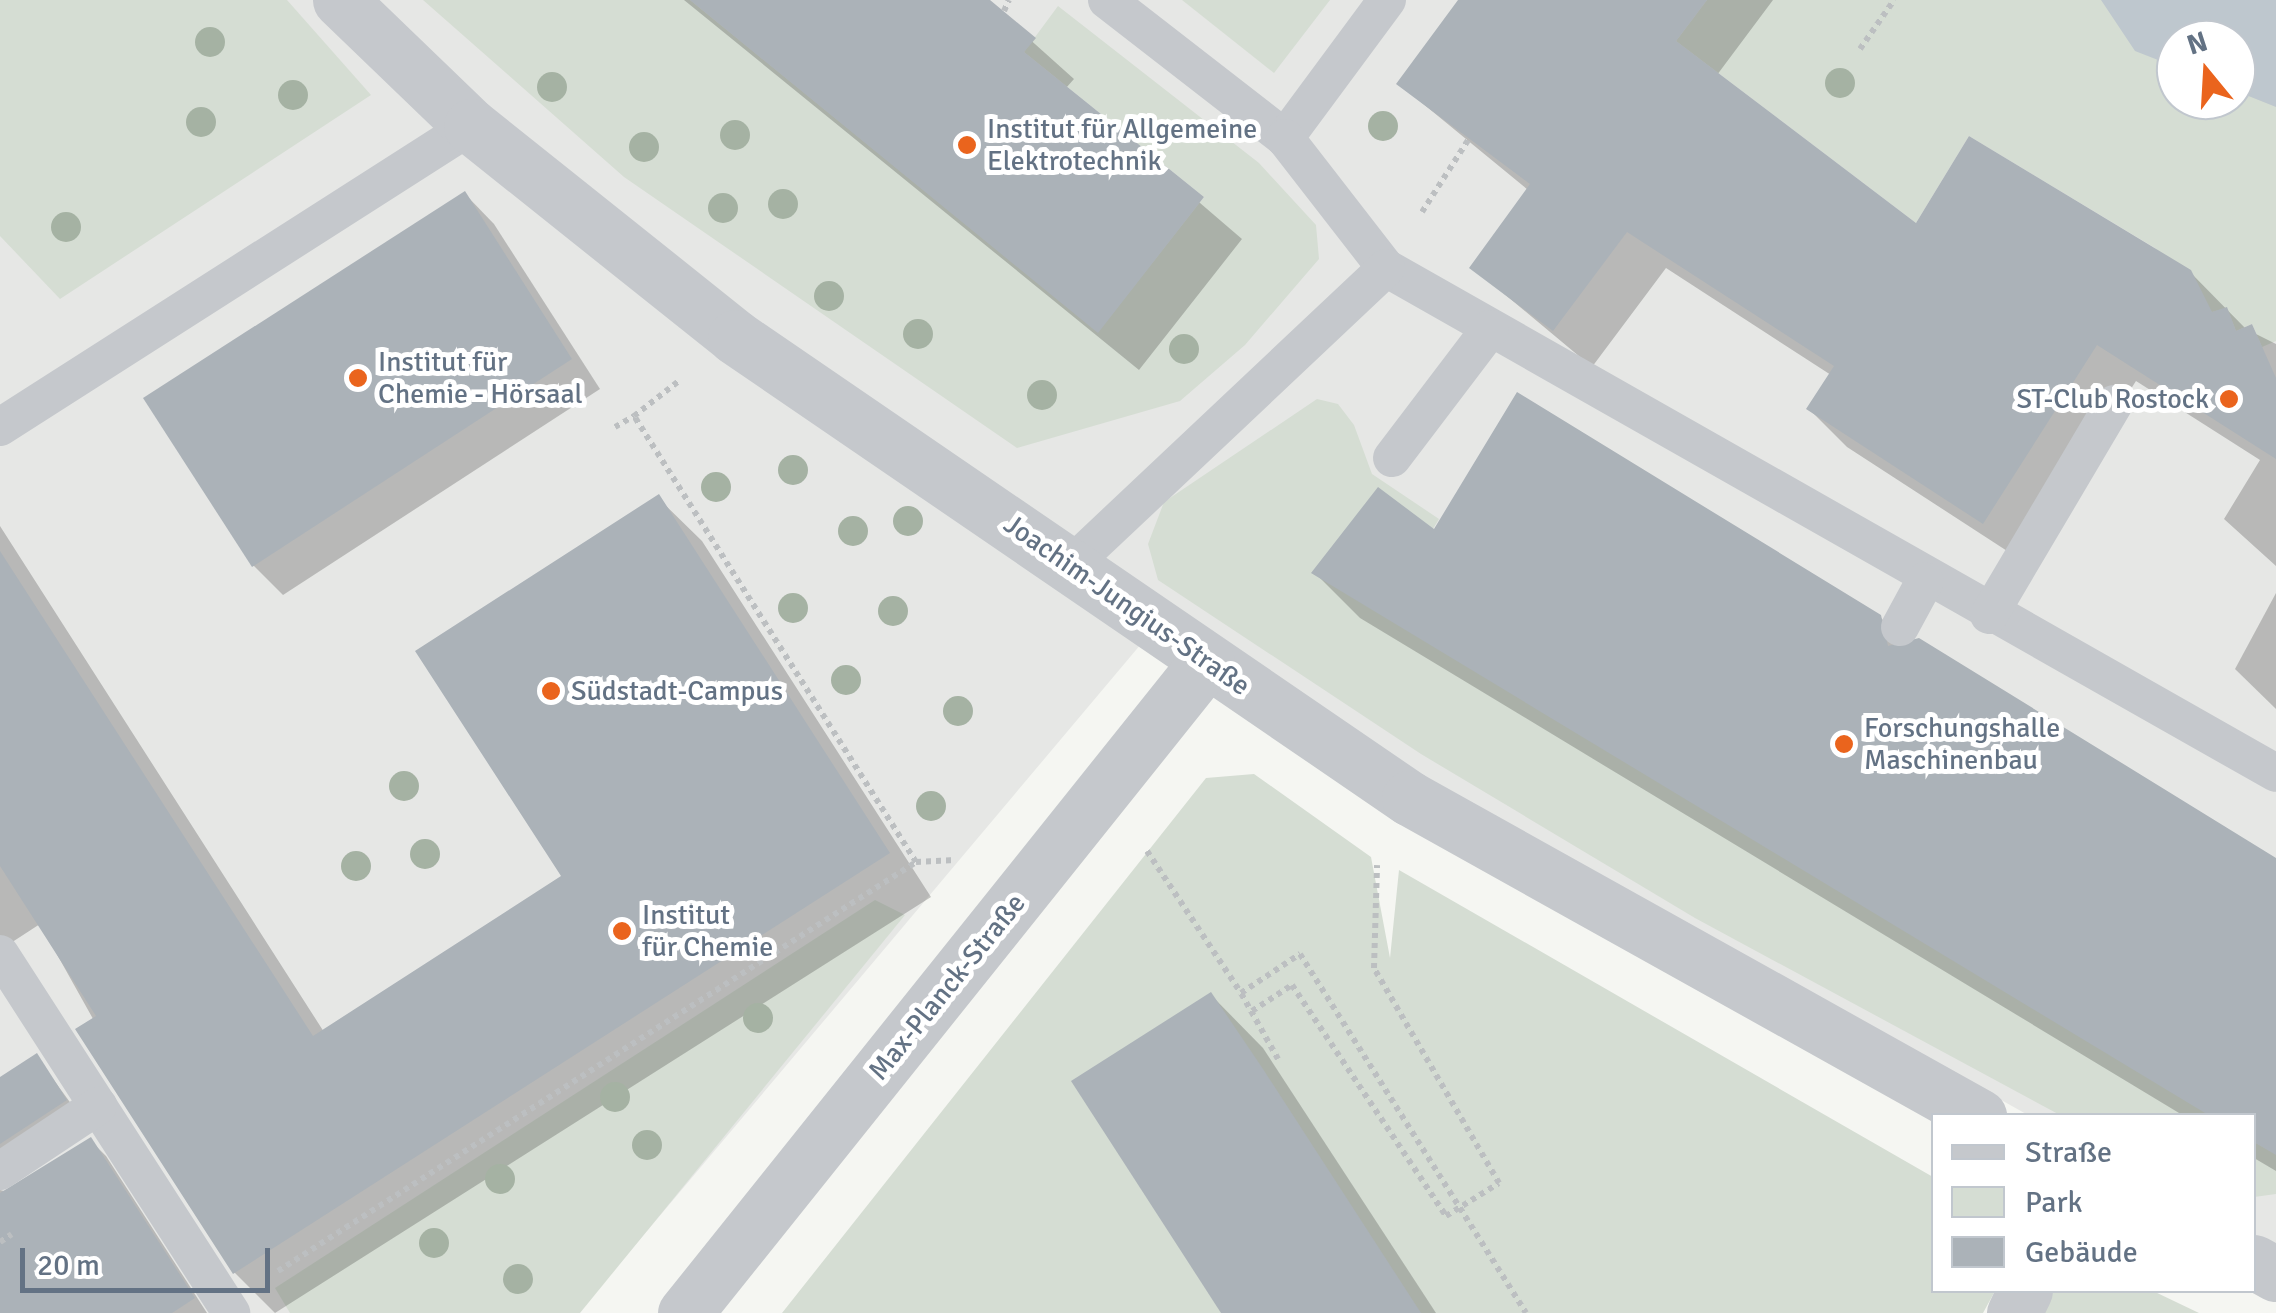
<!DOCTYPE html>
<html>
<head>
<meta charset="utf-8">
<style>
	body { margin:0 }
	#map { position:relative; width:2276px; height:1313px; overflow:hidden; background:#f5f6f2; font-family:Signika,sans-serif }
	div>[style] { position:absolute }
	.built>* { inset:0; background:#e6e7e5 }
	.green>* { inset:0; background:#d5ddd3 }
	.water>* { inset:0; background:#bec7ce }
	.shadow>* { inset:0; background:#0003 }
	.building>* { inset:0; background:#abb2b8 }
	.path>* { height:6px; margin-top:-3px; transform-origin:0; background:repeating-linear-gradient(90deg,#bcbfc1 0 5px,transparent 0 10px) }
	.lane>* { height:38px; margin:-19px; padding:0 19px; transform-origin:19px; border-radius:19px; background:#c5c8cc }
	.street>* { height:55px; margin:-27.5px; padding:0 27.5px; transform-origin:27.5px; border-radius:27.5px; background:#c5c8cc }
	.trees>* { width:30px; height:30px; margin:-15px; border-radius:50%; background:#a5b2a3 }
	.dots>* { width:28px; height:28px; translate:-50% -50%; box-sizing:border-box; border:5px solid #fff; border-radius:50% }
	span { translate:-50% -50%; white-space:nowrap; text-align:center; line-height:1.15; -webkit-text-stroke:10px #fff; paint-order:stroke }
	.poi-label { font-size:28px; color:#637284 }
	.left { translate:0 -50%; text-align:left }
	.right { translate:-100% -50%; text-align:right }
	.street-label { font-size:28px; color:#637284 }
	.legend { position:absolute; left:1931px; top:1113px; width:325px; height:180px; box-sizing:border-box; background:#fff; border:2px solid #c1c7ce; margin:0; padding:12px 18px; list-style:none; font-size:30px; color:#637284 }
	.legend li { display:flex; align-items:center; gap:20px; height:50px }
	.legend b { width:50px; border:2px solid #c1c7ce }
	.north { position:absolute; left:2156px; top:20px; width:100px; height:100px; box-sizing:border-box; background:#fff; border:2px solid #c1c7ce; border-radius:50%; rotate:342deg; font-size:28px; font-weight:700; line-height:40px; text-align:center; color:#637284 }
	.north::after { content:''; display:block; margin:auto; width:35px; height:45px; background:#ea641d; clip-path:polygon(50% 0,100% 100%,50% 72%,0 100%) }
	.scale { position:absolute; left:20px; top:1248px; width:250px; height:45px; box-sizing:border-box; border:5px solid #637284; border-top:0; padding-left:12px; font-size:30px; line-height:35px; white-space:nowrap; color:#637284; -webkit-text-stroke:8px #fff; paint-order:stroke }
</style>
</head>
<body>
<div id="map">
	<div class="built">
		<i style="clip-path:polygon(evenodd,0 0,2276px 0,2276px 1248px,2254px 1236px,2254px 1116px,2028px 1115px,1424px 777px,1173px 606px,578px 1313px,0 1313px,0 0,2176px 40px,2236px 40px,2236px 100px,2176px 100px,2176px 40px)"></i>
	</div>
	<div class="green">
		<i style="clip-path:polygon(0 0,287px 0,371px 95px,60px 299px,0 236px)"></i>
		<i style="clip-path:polygon(423px 0,690px 0,1098px 332px,1204px 197px,1024px 52px,1058px 6px,1259px 163px,1316px 225px,1319px 259px,1245px 345px,1180px 401px,1017px 448px,624px 177px)"></i>
		<i style="clip-path:polygon(1182px 0,1330px 0,1274px 73px)"></i>
		<i style="clip-path:polygon(evenodd,1707px 0,2276px 0,2276px 341px,2262px 347px,2252px 324px,2236px 331px,2227px 308px,2212px 312px,2155px 248px,1969px 136px,1916px 223px,1676px 41px,1707px 0,2176px 40px,2236px 40px,2236px 100px,2176px 100px,2176px 40px)"></i>
		<i style="clip-path:polygon(1317px 399px,1338px 404px,1354px 425px,1372px 474px,1439px 519px,1382px 613px,2210px 1115px,2060px 1115px,1695px 918px,1421px 754px,1158px 580px,1148px 544px,1164px 502px)"></i>
		<i style="clip-path:polygon(1254px 774px,1371px 857px,1390px 958px,1399px 870px,1933px 1177px,1934px 1290px,1995px 1291px,1983px 1313px,782px 1313px,1206px 778px)"></i>
		<i style="clip-path:polygon(875px 900px,905px 915px,580px 1313px,290px 1313px,275px 1288px)"></i>
		<i style="clip-path:polygon(2276px 1140px,2276px 1194px,2254px 1197px,2254px 1142px,2270px 1151px)"></i>
		<i style="clip-path:polygon(2041px 1290px,2153px 1291px,2199px 1313px,2029px 1313px)"></i>
	</div>
	<div class="water">
		<i style="clip-path:polygon(2101px 0,2276px 0,2276px 107px,2236px 91px,2236px 40px,2176px 40px,2176px 67px,2135px 51px)"></i>
	</div>
	<div class="shadow">
		<i style="clip-path:polygon(684px 0,986px 0,1074px 79px,1066px 88px,1242px 239px,1139px 370px)"></i>
		<i style="clip-path:polygon(1462px 0,1773px 0,1717px 75px,1916px 227px,2190px 272px,2246px 329px,2276px 344px,2276px 566px,2224px 519px,2260px 460px,2136px 381px,2021px 560px,1847px 447px,1809px 409px,1831px 375px,1666px 268px,1592px 367px,1472px 267px,1528px 190px,1399px 84px)"></i>
		<i style="clip-path:polygon(465px 194px,494px 224px,600px 389px,283px 595px,253px 565px)"></i>
		<i style="clip-path:polygon(658px 498px,702px 541px,931px 897px,275px 1313px,235px 1273px,40px 924px,0 950px,0 526px,324px 1032px,564px 877px)"></i>
		<i style="clip-path:polygon(1435px 533px,1880px 617px,1907px 644px,2276px 861px,2276px 1171px,2254px 1158px,2254px 1116px,2184px 1116px,1360px 618px,1315px 573px)"></i>
		<i style="clip-path:polygon(2276px 593px,2276px 709px,2235px 669px)"></i>
		<i style="clip-path:polygon(1211px 995px,1263px 1048px,1436px 1313px,1224px 1313px)"></i>
		<i style="clip-path:polygon(37px 1057px,80px 1116px,0 1175px,0 1081px)"></i>
		<i style="clip-path:polygon(91px 1141px,106px 1156px,207px 1313px,0 1313px,0 1190px,12px 1193px)"></i>
	</div>
	<div class="building">
		<i style="clip-path:polygon(690px 0,990px 0,1036px 38px,1024px 52px,1204px 197px,1098px 333px)"></i>
		<i style="clip-path:polygon(1458px 0,1707px 0,1676px 41px,1916px 223px,1969px 136px,2191px 270px,2212px 312px,2227px 307px,2236px 331px,2252px 324px,2276px 378px,2276px 459px,2097px 345px,1983px 524px,1806px 409px,1834px 366px,1627px 232px,1553px 331px,1469px 268px,1530px 184px,1396px 84px)"></i>
		<i style="clip-path:polygon(465px 191px,572px 359px,252px 567px,143px 398px)"></i>
		<i style="clip-path:polygon(1517px 392px,1881px 615px,1888px 646px,1919px 638px,2276px 858px,2276px 1155px,2254px 1142px,2254px 1116px,2210px 1116px,1311px 573px,1378px 487px,1434px 529px)"></i>
		<i style="clip-path:polygon(659px 494px,890px 853px,233px 1274px,75px 1029px,96px 1016px,0 866px,0 551px,313px 1036px,561px 876px,415px 651px)"></i>
		<i style="clip-path:polygon(1211px 992px,1263px 1069px,1421px 1313px,1221px 1313px,1071px 1081px)"></i>
		<i style="clip-path:polygon(37px 1053px,67px 1100px,0 1144px,0 1077px)"></i>
		<i style="clip-path:polygon(91px 1137px,195px 1298px,172px 1313px,0 1313px,0 1193px)"></i>
	</div>
	<div class="path">
		<i style="left:1004px;top:11px;width:12px;rotate:-66deg"></i>
		<i style="left:1860px;top:49px;width:60px;rotate:-55.2deg"></i>
		<i style="left:1422px;top:212px;width:89px;rotate:-57.4deg"></i>
		<i style="left:615px;top:427px;width:22px;rotate:-30deg"></i>
		<i style="left:1147px;top:851px;width:170px;rotate:56.5deg"></i>
		<i style="left:916px;top:862px;width:39px;rotate:-3deg"></i>
		<i style="left:1252px;top:1011px;width:48px;rotate:-33deg"></i>
		<i style="left:1292px;top:985px;width:278px;rotate:56.3deg"></i>
		<i style="left:1446px;top:1216px;width:62px;rotate:-31.9deg"></i>
		<i style="left:1499px;top:1183px;width:249px;rotate:-120.2deg"></i>
		<i style="left:1374px;top:968px;width:103px;rotate:-88.3deg"></i>
		<i style="left:1278px;top:1059px;width:76px;rotate:-119.3deg"></i>
		<i style="left:1241px;top:993px;width:71px;rotate:-33.5deg"></i>
		<i style="left:1300px;top:954px;width:424px;rotate:57.8deg"></i>
		<i style="left:0;top:1242px;width:14px;rotate:-34deg"></i>
		<i style="left:278px;top:1271px;width:758px;rotate:-32.66deg"></i>
		<i style="left:916px;top:862px;width:528px;rotate:-122.3deg"></i>
		<i style="left:634px;top:416px;width:57px;rotate:-37.9deg"></i>
	</div>
	<div class="lane">
		<i style="left:1107px;top:0;width:225px;rotate:37.8deg"></i>
		<i style="left:1387px;top:0;width:172px;rotate:126.5deg"></i>
		<i style="left:1285px;top:138px;width:165px;rotate:52.2deg"></i>
		<i style="left:1386px;top:268px;width:1023px;rotate:29.57deg"></i>
		<i style="left:0;top:427px;width:559px;rotate:-32.58deg"></i>
		<i style="left:1392px;top:458px;width:162px;rotate:-52.8deg"></i>
		<i style="left:1071px;top:565px;width:433px;rotate:-43.3deg"></i>
		<i style="left:1989px;top:615px;width:245px;rotate:-59.4deg"></i>
		<i style="left:1900px;top:627px;width:52px;rotate:-61.5deg"></i>
		<i style="left:0;top:954px;width:427px;rotate:57.2deg"></i>
		<i style="left:0;top:1171px;width:118px;rotate:-33.6deg"></i>
	</div>
	<div class="street">
		<i style="left:340px;top:0;width:182px;rotate:43.9deg"></i>
		<i style="left:471px;top:126px;width:338px;rotate:38.6deg"></i>
		<i style="left:735px;top:337px;width:817px;rotate:34.37deg"></i>
		<i style="left:1409px;top:798px;width:653px;rotate:29.16deg"></i>
		<i style="left:2254px;top:1262px;width:25px;rotate:29deg"></i>
		<i style="left:685px;top:1313px;width:835px;rotate:-51.32deg"></i>
		<i style="left:2014px;top:1313px;width:25px;rotate:-64deg"></i>
	</div>
	<div class="trees">
		<i style="left:210px;top:42px"></i>
		<i style="left:1840px;top:83px"></i>
		<i style="left:552px;top:87px"></i>
		<i style="left:293px;top:95px"></i>
		<i style="left:201px;top:122px"></i>
		<i style="left:1383px;top:126px"></i>
		<i style="left:735px;top:135px"></i>
		<i style="left:644px;top:147px"></i>
		<i style="left:783px;top:204px"></i>
		<i style="left:723px;top:208px"></i>
		<i style="left:66px;top:227px"></i>
		<i style="left:829px;top:296px"></i>
		<i style="left:918px;top:334px"></i>
		<i style="left:1184px;top:349px"></i>
		<i style="left:1042px;top:395px"></i>
		<i style="left:793px;top:470px"></i>
		<i style="left:716px;top:487px"></i>
		<i style="left:908px;top:521px"></i>
		<i style="left:853px;top:531px"></i>
		<i style="left:793px;top:608px"></i>
		<i style="left:893px;top:611px"></i>
		<i style="left:846px;top:680px"></i>
		<i style="left:958px;top:711px"></i>
		<i style="left:404px;top:786px"></i>
		<i style="left:931px;top:806px"></i>
		<i style="left:425px;top:854px"></i>
		<i style="left:356px;top:866px"></i>
		<i style="left:758px;top:1018px"></i>
		<i style="left:615px;top:1097px"></i>
		<i style="left:647px;top:1145px"></i>
		<i style="left:500px;top:1179px"></i>
		<i style="left:434px;top:1243px"></i>
		<i style="left:518px;top:1279px"></i>
	</div>
	<div class="dots">
		<i style="left:967px;top:145px;background:#ea641d"></i>
		<i style="left:358px;top:378px;background:#ea641d"></i>
		<i style="left:2229px;top:399px;background:#ea641d"></i>
		<i style="left:551px;top:691px;background:#ea641d"></i>
		<i style="left:1844px;top:744px;background:#ea641d"></i>
		<i style="left:622px;top:931px;background:#ea641d"></i>
	</div>
	<div class="poi-label">
		<span class="left" style="left:987px;top:145px">Institut für Allgemeine<br>Elektrotechnik</span>
		<span class="left" style="left:378px;top:378px">Institut für<br>Chemie - Hörsaal</span>
		<span class="right" style="left:2209px;top:399px">ST-Club Rostock</span>
		<span class="left" style="left:571px;top:691px">Südstadt-Campus</span>
		<span class="left" style="left:1864px;top:744px">Forschungshalle<br>Maschinenbau</span>
		<span class="left" style="left:642px;top:931px">Institut<br>für Chemie</span>
	</div>
	<div class="street-label">
		<span style="left:1127px;top:605px;rotate:35deg">Joachim-Jungius-Straße</span>
		<span style="left:947px;top:987px;rotate:-51deg">Max-Planck-Straße</span>
	</div>
	<ul class="legend">
	<li><b style="height:12px;background:#c5c8cc"></b>Straße</li>
	<li><b style="height:28px;background:#d5ddd3"></b>Park</li>
	<li><b style="height:28px;background:#abb2b8"></b>Gebäude</li>
	</ul>
	<div class="north">N</div>
	<div class="scale">20 m</div>
</div>
</body>
</html>
